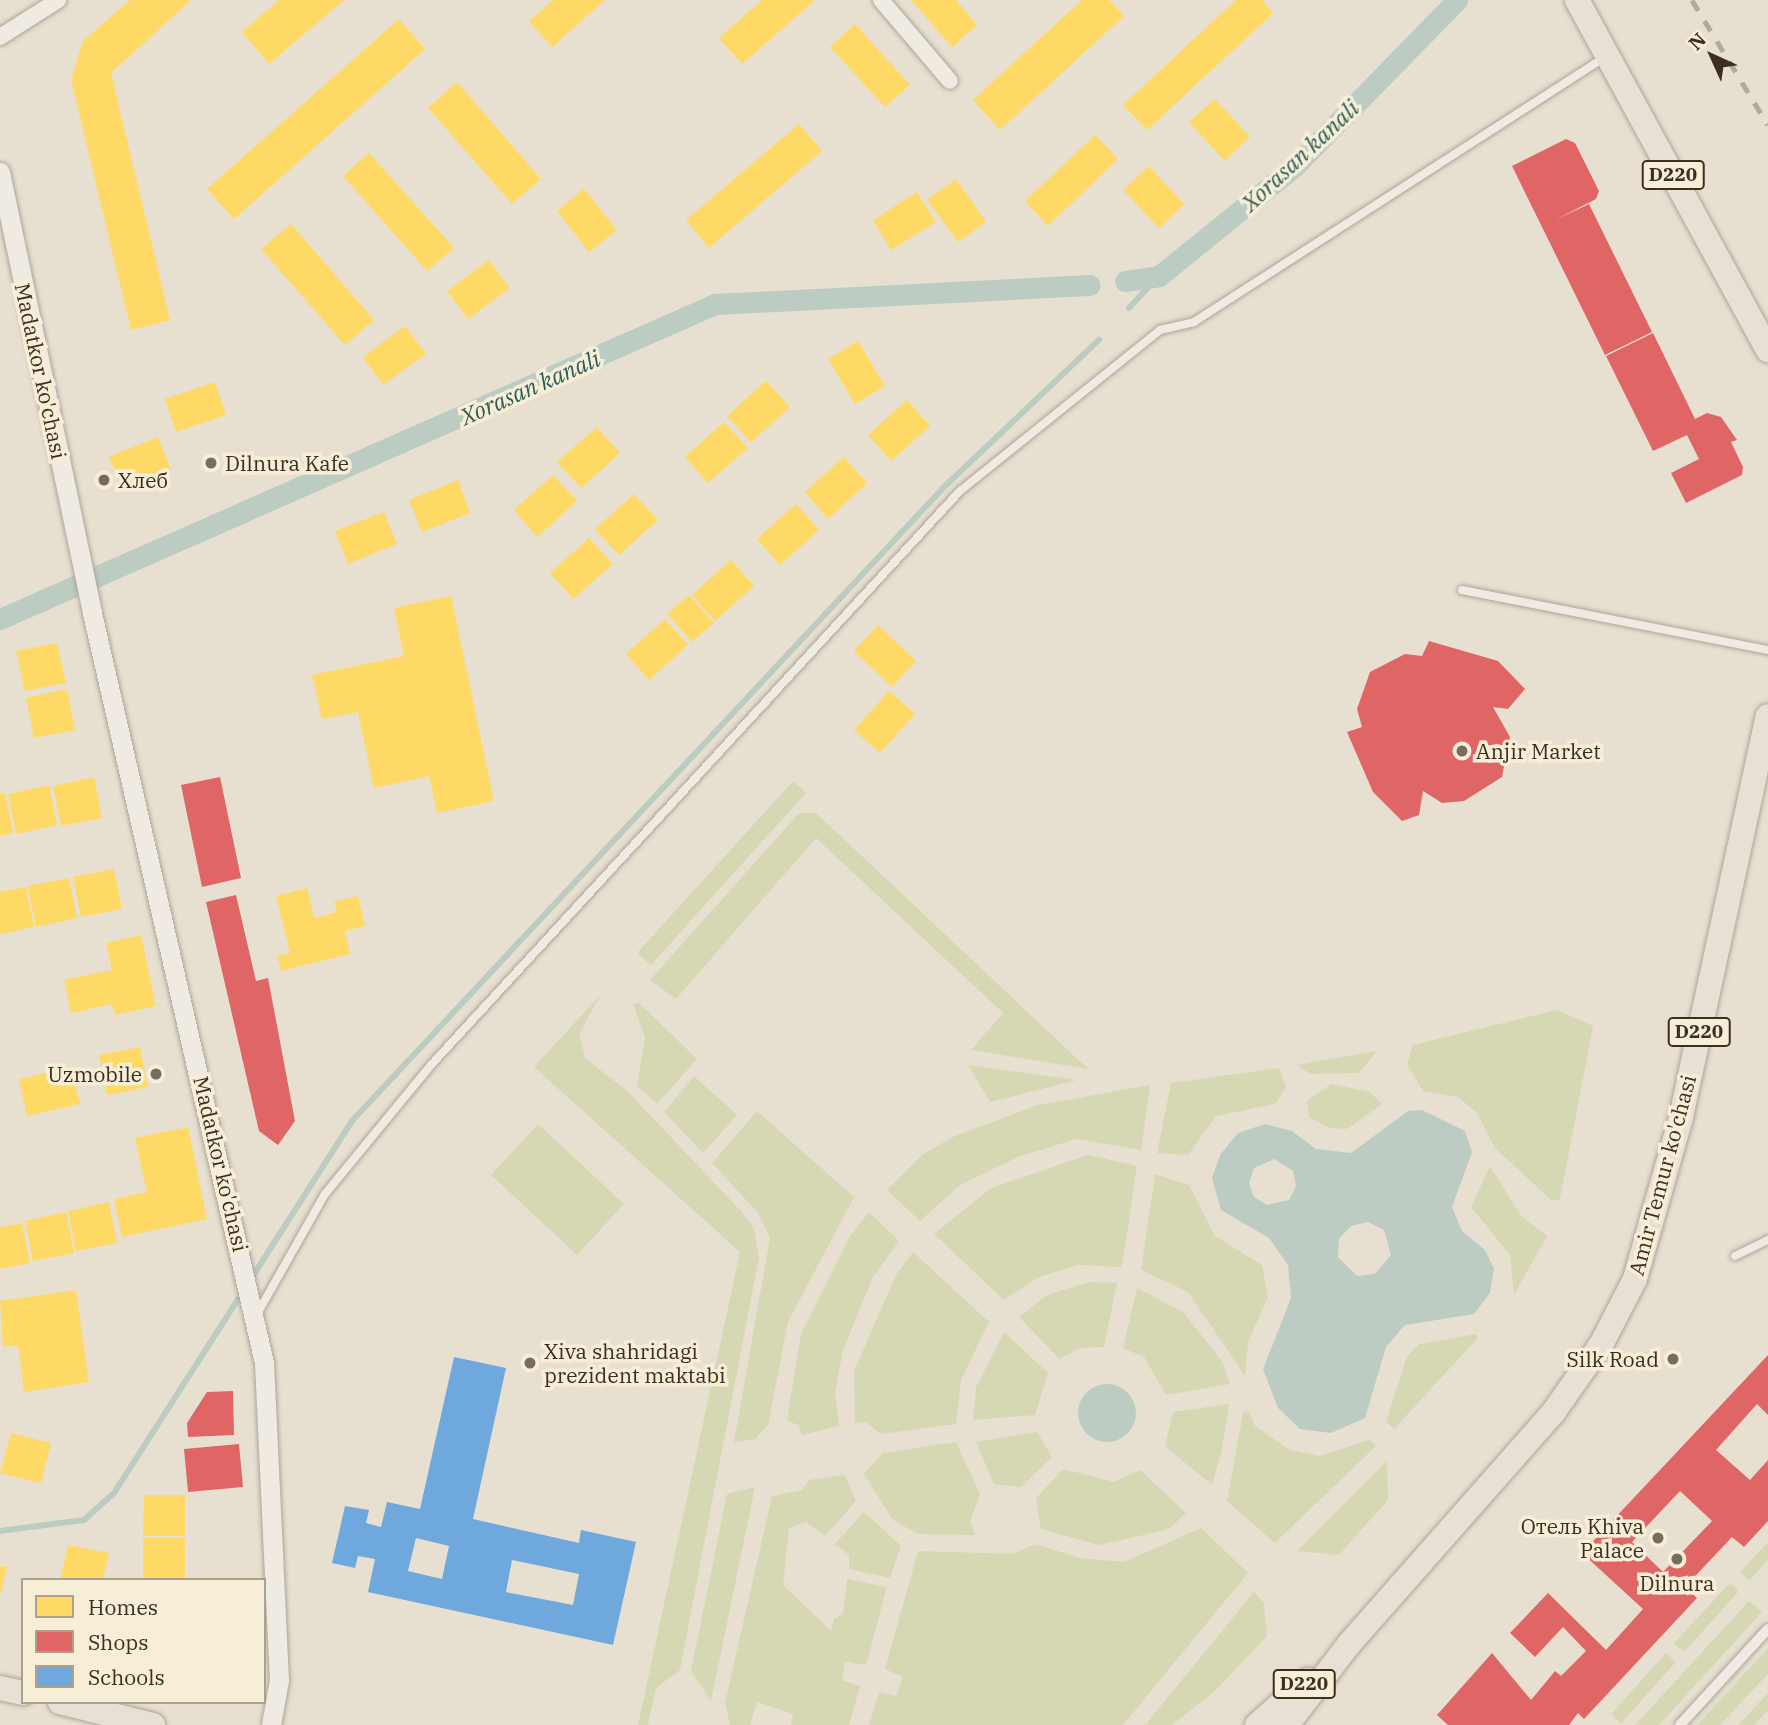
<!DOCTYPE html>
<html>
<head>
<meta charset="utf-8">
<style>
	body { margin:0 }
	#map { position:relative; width:1768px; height:1725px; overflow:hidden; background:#e7e0d1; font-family:"IBM Plex Serif",serif }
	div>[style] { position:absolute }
	.green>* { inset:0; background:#d6d7b3 }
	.water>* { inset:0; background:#bcccc2 }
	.round { border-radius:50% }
	.homes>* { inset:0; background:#ffd966 }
	.shops>* { inset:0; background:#e06666 }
	.schools>* { inset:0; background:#6fa8dc }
	.stream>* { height:6px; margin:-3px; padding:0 3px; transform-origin:3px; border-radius:3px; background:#bcccc2 }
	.canal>* { height:21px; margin:-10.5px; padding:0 10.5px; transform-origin:10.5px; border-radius:10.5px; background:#bcccc2 }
	.roads { filter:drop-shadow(0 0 2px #ada599) drop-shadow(0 0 2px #ada599) }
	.service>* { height:8px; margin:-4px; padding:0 4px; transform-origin:4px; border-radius:4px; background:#efebe3 }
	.pedestrian>* { height:10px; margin:-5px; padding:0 5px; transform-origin:5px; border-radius:5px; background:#efebe3 }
	.minor>* { height:16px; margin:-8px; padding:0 8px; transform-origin:8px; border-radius:8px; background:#efebe3 }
	.tertiary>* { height:19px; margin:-9.5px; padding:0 9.5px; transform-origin:9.5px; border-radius:9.5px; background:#efebe3 }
	.primary>* { height:24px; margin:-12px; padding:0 12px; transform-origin:12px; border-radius:12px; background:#e6e1d4 }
	.rail>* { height:5px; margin-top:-2.5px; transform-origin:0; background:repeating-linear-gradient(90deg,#afaaa2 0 12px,transparent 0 24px) }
	.dots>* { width:19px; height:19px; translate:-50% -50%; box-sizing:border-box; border:4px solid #f7eed8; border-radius:50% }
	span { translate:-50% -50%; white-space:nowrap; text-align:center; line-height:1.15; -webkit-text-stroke:7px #f7eed8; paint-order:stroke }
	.shield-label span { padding:2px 5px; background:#f7eed8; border:2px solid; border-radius:5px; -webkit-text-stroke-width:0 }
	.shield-label { font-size:19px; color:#3d2e20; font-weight:700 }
	.street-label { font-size:21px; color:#3d2e20 }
	.poi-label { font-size:21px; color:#3d2e20 }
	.left { translate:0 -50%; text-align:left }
	.right { translate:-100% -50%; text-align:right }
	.water-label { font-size:23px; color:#2f5d5a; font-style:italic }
	.legend { position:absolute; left:21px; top:1578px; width:245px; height:126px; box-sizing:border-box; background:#f7eed8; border:2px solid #ada18e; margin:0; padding:9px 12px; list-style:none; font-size:21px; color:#3d2e20 }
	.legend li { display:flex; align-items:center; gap:14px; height:35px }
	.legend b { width:35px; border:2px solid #ada18e }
	.north { position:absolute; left:1677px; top:21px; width:70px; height:70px; -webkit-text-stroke:5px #f7eed8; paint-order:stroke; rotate:315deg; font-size:19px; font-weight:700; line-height:28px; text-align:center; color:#3d2e20 }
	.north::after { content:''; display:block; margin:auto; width:24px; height:32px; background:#3d2e20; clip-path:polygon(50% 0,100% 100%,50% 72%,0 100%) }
</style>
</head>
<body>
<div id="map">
	<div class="green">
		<i style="clip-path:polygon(793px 781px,806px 793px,651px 965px,637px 953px)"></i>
		<i style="clip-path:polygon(799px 813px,816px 813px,1088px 1069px,971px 1050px,1003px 1013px,816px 838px,676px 999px,650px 980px)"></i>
		<i style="clip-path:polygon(601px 994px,579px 1034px,585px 1058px,627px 1091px,742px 1212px,754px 1229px,759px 1257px,680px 1670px,656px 1688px,648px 1725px,638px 1725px,740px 1252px,534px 1067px)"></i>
		<i style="clip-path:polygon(639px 1003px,697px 1059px,657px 1104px,637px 1086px,645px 1037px,633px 1004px)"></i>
		<i style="clip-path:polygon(1557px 1010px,1593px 1026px,1560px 1199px,1552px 1201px,1495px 1148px,1477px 1113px,1458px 1097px,1423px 1091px,1407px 1064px,1413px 1045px)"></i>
		<i style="clip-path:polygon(1377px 1051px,1359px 1073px,1310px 1074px,1297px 1065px)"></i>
		<i style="clip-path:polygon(968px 1065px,1077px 1080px,990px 1102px)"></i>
		<i style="clip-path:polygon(1279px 1068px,1286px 1087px,1275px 1104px,1216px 1116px,1188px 1155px,1157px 1153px,1171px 1083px)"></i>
		<i style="clip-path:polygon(694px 1076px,737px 1115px,703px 1153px,664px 1112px)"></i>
		<i style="clip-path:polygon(1331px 1084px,1370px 1092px,1382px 1104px,1347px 1129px,1330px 1128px,1309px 1117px,1307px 1101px)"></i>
		<i style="clip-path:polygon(1150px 1085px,1141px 1150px,1076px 1139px,1018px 1157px,960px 1185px,920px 1221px,887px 1190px,923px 1154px,955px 1136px,1038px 1105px)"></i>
		<i style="clip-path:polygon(757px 1111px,854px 1197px,788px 1322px,768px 1425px,755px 1439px,734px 1442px,770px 1238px,758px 1213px,712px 1163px)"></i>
		<i style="clip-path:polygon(538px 1124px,624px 1204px,577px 1255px,491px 1175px)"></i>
		<i style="clip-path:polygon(1088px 1155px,1137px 1166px,1122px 1267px,1078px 1265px,1039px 1277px,1004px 1300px,934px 1234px,991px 1188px)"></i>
		<i style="clip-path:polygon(1490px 1166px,1521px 1216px,1547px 1236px,1514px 1295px,1510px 1255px,1471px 1207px)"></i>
		<i style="clip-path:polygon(1155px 1174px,1189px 1185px,1215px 1236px,1262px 1265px,1268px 1297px,1248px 1342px,1245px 1376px,1188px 1292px,1141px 1270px)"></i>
		<i style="clip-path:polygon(869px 1212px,899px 1241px,873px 1277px,843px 1350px,835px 1392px,839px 1426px,802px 1435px,799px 1425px,787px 1421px,801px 1334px,850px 1236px)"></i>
		<i style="clip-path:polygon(913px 1252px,989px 1322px,961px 1380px,956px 1424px,881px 1434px,865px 1422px,855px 1423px,854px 1371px,896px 1275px)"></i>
		<i style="clip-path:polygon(1089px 1282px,1117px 1283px,1104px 1347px,1080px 1348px,1059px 1359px,1019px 1317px,1047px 1295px)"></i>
		<i style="clip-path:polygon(1137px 1288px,1183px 1312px,1222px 1361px,1230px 1384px,1166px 1395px,1144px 1357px,1123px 1348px)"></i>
		<i style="clip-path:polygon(1004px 1332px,1048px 1373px,1035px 1415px,973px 1420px,976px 1387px)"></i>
		<i style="clip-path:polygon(1477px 1334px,1477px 1339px,1394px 1429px,1386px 1422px,1407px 1356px,1419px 1344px)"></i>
		<i style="clip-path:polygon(1229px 1404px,1222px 1449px,1212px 1485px,1165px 1446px,1173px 1412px)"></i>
		<i style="clip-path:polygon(1249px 1412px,1255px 1426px,1290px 1450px,1320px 1456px,1369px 1440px,1376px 1446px,1275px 1543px,1227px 1501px,1243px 1413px)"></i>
		<i style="clip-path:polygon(1037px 1432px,1052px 1457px,1021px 1487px,994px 1484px,976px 1442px)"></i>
		<i style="clip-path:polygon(956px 1442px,980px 1494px,970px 1522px,975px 1535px,918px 1534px,893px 1520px,864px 1474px,883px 1453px)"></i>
		<i style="clip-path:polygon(1387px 1461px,1388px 1500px,1339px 1555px,1297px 1551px)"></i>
		<i style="clip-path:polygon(1063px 1469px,1114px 1482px,1140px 1470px,1186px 1513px,1169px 1529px,1099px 1545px,1041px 1529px,1036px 1498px)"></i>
		<i style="clip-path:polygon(845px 1475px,856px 1501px,825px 1536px,806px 1522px,789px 1528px,783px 1585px,831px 1631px,834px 1619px,843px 1614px,847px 1579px,887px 1587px,866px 1665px,845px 1661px,842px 1680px,860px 1686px,849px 1725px,791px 1725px,793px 1714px,757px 1702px,750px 1725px,730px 1725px,725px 1703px,772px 1496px,802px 1490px,809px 1480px)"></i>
		<i style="clip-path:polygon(755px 1487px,711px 1701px,691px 1671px,727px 1494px)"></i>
		<i style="clip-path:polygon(864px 1512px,901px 1546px,890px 1578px,849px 1569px,849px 1555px,835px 1544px)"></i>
		<i style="clip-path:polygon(1201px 1528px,1248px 1573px,1123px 1725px,869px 1725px,879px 1692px,896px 1696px,903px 1677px,885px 1669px,918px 1551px,1013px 1554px,1035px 1544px,1080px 1558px,1124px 1562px)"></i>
		<i style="clip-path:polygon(1768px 1542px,1768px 1560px,1749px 1581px,1740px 1572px)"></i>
		<i style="clip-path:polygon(1730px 1583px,1739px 1591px,1684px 1652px,1674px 1643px)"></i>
		<i style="clip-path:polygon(1254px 1592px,1264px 1603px,1267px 1636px,1215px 1691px,1172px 1725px,1145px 1725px)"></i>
		<i style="clip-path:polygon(1749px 1601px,1762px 1612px,1659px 1725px,1635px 1725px)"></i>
		<i style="clip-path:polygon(1768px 1648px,1768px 1674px,1720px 1725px,1697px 1725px)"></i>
		<i style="clip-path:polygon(1666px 1653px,1676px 1662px,1621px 1723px,1611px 1714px)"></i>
		<i style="clip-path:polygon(1768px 1693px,1768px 1710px,1754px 1725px,1738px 1725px)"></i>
	</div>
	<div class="water">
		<i style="clip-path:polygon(evenodd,1422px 1110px,1465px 1131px,1472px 1152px,1452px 1207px,1462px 1231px,1485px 1250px,1494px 1269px,1490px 1293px,1474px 1314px,1405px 1325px,1386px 1347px,1365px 1418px,1331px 1433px,1300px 1429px,1278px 1408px,1263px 1369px,1291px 1298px,1288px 1265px,1269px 1238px,1221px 1210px,1212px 1178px,1220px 1155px,1238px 1133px,1265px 1124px,1292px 1131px,1316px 1149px,1351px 1153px,1408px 1111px,1422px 1110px,1274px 1159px,1293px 1171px,1296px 1186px,1289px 1200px,1267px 1205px,1254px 1197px,1249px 1183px,1254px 1168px,1274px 1159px,1422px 1110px,1368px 1222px,1384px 1230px,1391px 1255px,1375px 1274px,1357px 1276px,1338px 1257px,1339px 1239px,1351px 1226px,1368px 1222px)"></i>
		<i class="round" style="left:1078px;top:1384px;width:58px;height:58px"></i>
	</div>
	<div class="homes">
		<i style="clip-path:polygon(130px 0,191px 0,111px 73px,170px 320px,131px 330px,71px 80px,83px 41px)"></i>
		<i style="clip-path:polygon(279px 0,344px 0,269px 64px,242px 32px)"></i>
		<i style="clip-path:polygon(553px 0,605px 0,552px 47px,529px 21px)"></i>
		<i style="clip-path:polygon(762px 0,815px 0,742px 64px,719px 38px)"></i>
		<i style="clip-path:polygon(911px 0,956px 0,977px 25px,952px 47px)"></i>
		<i style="clip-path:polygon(1082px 0,1109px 0,1124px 16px,1000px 130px,973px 100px)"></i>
		<i style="clip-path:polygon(1236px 0,1262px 0,1273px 13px,1147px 130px,1123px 105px)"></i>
		<i style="clip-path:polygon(399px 19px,425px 49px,234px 219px,207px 189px)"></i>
		<i style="clip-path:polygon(855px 24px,910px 85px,885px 107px,830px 47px)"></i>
		<i style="clip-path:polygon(457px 82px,541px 179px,512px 204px,428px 108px)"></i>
		<i style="clip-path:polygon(1215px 99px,1250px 137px,1225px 161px,1189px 122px)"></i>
		<i style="clip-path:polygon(799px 124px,822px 151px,709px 248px,686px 220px)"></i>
		<i style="clip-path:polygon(1095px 135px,1118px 159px,1048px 226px,1025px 201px)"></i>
		<i style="clip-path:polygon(369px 153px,454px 248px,427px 271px,343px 176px)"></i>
		<i style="clip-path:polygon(1149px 166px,1184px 204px,1159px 228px,1123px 190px)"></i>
		<i style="clip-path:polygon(956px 179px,986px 222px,958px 242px,927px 200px)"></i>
		<i style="clip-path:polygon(584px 189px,617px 230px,589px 252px,557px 211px)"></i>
		<i style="clip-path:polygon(917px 192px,936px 222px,891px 250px,873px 220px)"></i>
		<i style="clip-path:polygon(291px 224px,374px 320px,345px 345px,261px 249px)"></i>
		<i style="clip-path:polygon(489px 260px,510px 288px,468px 319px,447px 291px)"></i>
		<i style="clip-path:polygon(405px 326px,426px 354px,383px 385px,363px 357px)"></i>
		<i style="clip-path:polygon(858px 341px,885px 386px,855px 404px,828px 359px)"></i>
		<i style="clip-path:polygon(766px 381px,790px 407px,751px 442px,727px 416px)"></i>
		<i style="clip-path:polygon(215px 382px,226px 415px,176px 432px,165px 399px)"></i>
		<i style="clip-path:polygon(907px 400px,930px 426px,891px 461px,868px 435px)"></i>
		<i style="clip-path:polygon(724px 422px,748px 448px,708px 483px,685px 457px)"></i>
		<i style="clip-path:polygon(597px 427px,620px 453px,581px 488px,557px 462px)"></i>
		<i style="clip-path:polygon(158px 437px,171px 470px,123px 489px,109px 457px)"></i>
		<i style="clip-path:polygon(844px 457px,867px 483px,828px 519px,805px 492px)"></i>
		<i style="clip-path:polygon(553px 475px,577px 501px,537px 537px,514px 510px)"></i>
		<i style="clip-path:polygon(458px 480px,470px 513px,422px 532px,409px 500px)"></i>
		<i style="clip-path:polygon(634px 494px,658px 520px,619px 555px,595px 529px)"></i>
		<i style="clip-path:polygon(796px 504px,819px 530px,780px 565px,757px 539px)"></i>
		<i style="clip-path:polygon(384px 512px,397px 544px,348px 564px,335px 531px)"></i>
		<i style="clip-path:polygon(589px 538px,613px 564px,573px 599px,550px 573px)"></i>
		<i style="clip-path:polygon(731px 560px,754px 586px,715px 621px,692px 595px)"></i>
		<i style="clip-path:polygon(689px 595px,714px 623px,692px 642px,667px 614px)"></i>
		<i style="clip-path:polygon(451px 596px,494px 801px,437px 813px,429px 776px,374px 788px,358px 712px,322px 719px,312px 675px,404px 656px,394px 608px)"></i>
		<i style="clip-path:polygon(665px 619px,688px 645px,649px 680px,626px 654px)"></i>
		<i style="clip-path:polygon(878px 625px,916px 661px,892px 687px,854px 651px)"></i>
		<i style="clip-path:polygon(57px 643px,66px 683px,25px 691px,16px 651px)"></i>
		<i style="clip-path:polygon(67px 689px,75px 730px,34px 738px,26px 698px)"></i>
		<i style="clip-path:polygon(889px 691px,915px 714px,880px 753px,854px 730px)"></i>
		<i style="clip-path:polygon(94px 777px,102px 818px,61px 826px,53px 786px)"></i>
		<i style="clip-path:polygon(49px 785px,57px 825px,16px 834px,8px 794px)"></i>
		<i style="clip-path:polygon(5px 793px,13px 833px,0 836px,0 794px)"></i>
		<i style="clip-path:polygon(114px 869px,122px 909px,81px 917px,73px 877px)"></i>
		<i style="clip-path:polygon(69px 878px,77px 918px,36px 927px,28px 886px)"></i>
		<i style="clip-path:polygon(26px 887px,34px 927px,0 934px,0 892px)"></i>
		<i style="clip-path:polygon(307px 888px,314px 918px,337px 912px,334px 902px,358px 896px,365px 926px,345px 931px,350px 954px,281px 971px,277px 956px,290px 953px,276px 896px)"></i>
		<i style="clip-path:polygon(141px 935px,156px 1006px,115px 1015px,112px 1004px,71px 1013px,64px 980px,112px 970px,106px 943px)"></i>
		<i style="clip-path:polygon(140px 1047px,148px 1087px,107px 1095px,99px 1055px)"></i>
		<i style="clip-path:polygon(71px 1067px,80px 1104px,27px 1116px,19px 1079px)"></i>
		<i style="clip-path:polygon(188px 1127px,207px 1219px,122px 1237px,114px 1199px,147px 1192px,135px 1138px)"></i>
		<i style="clip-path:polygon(109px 1202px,117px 1243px,76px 1251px,68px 1211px)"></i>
		<i style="clip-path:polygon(66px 1212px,74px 1253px,33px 1261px,25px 1221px)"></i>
		<i style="clip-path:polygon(22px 1223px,30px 1263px,0 1269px,0 1227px)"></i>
		<i style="clip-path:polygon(76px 1290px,89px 1382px,24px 1392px,18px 1345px,3px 1347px,0 1301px)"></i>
		<i style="clip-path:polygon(11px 1433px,51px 1443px,41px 1483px,0 1473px)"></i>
		<i style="clip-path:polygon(144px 1495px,185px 1495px,185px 1536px,143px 1536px)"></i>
		<i style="clip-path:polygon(143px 1538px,185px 1538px,185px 1579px,143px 1579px)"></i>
		<i style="clip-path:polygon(68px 1545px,109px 1553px,103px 1580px,60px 1580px)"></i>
		<i style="clip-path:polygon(0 1566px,7px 1567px,1px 1593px,0 1593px)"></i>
	</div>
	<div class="shops">
		<i style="clip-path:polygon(1566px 139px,1575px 143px,1599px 191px,1596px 199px,1555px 220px,1589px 204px,1652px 332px,1605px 355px,1512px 166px)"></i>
		<i style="clip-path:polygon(1653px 333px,1695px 419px,1707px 413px,1721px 417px,1737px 440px,1731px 442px,1743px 467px,1742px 475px,1686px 503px,1671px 473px,1699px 459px,1687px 435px,1653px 451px,1606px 356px)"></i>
		<i style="clip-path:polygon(1429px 641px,1498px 661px,1525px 689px,1508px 709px,1493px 707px,1510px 737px,1502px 777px,1464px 801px,1442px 803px,1423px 791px,1419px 815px,1402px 821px,1373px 792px,1347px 732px,1362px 727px,1357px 709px,1370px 672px,1405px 654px,1422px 656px)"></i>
		<i style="clip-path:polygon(220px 777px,241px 878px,202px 887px,181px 785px)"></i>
		<i style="clip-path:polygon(236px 895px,256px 981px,268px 978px,295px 1121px,278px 1145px,259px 1131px,206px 902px)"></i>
		<i style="clip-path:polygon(evenodd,1768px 1355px,1768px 1415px,1757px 1404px,1716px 1450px,1750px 1480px,1768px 1460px,1768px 1521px,1744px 1547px,1732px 1537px,1685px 1587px,1697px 1598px,1584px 1719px,1578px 1713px,1569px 1725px,1448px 1725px,1437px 1715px,1492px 1653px,1531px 1700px,1555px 1671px,1561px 1676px,1586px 1651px,1563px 1627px,1535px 1657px,1510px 1633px,1548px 1593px,1606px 1650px,1643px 1609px,1582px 1553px,1768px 1355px,1680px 1491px,1712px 1521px,1663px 1572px,1632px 1542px,1680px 1491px)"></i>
		<i style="clip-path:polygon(233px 1391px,234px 1435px,188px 1437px,187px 1423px,207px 1392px)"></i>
		<i style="clip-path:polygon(239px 1444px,243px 1487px,188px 1492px,184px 1449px)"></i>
	</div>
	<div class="schools">
		<i style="clip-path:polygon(evenodd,454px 1357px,506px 1368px,473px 1519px,579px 1543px,581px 1530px,636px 1542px,613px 1645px,368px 1592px,375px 1559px,358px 1556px,355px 1568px,332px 1563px,345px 1506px,369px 1510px,366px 1523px,381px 1527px,387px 1502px,420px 1509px,454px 1357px,416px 1538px,449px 1546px,442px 1579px,408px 1571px,416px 1538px,454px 1357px,512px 1560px,579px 1574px,573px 1605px,506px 1592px,512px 1560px)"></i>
	</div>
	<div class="stream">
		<i style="left:1129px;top:308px;width:44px;rotate:-46.8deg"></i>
		<i style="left:249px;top:1282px;width:191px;rotate:-57.4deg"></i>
		<i style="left:352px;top:1121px;width:867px;rotate:-46.96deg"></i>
		<i style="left:944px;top:487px;width:214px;rotate:-43.5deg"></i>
		<i style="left:0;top:1531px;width:85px;rotate:-7.5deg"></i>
		<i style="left:84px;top:1520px;width:40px;rotate:-42deg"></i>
		<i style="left:114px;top:1493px;width:240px;rotate:-57.4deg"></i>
	</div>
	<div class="canal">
		<i style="left:1125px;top:281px;width:34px;rotate:-8deg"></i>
		<i style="left:1159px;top:276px;width:176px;rotate:-39deg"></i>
		<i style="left:1296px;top:165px;width:231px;rotate:-45.7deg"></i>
		<i style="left:0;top:619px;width:781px;rotate:-23.78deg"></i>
		<i style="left:715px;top:304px;width:375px;rotate:-2.9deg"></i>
	</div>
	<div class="roads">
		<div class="service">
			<i style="left:1462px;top:590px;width:312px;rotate:11.1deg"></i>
			<i style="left:1735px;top:1256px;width:37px;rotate:-26deg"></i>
			<i style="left:257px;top:1314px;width:138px;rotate:-60.5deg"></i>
			<i style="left:325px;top:1194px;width:167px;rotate:-50.6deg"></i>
			<i style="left:431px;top:1065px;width:781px;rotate:-47.34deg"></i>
			<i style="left:960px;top:491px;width:257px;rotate:-38.8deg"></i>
			<i style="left:1160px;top:330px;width:35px;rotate:-13deg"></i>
			<i style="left:1194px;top:322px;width:489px;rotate:-32.8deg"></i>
		</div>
		<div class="pedestrian">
			<i style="left:1680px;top:1725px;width:130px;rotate:-47.5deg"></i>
		</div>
		<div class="minor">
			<i style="left:881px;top:0;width:106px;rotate:49.6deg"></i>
			<i style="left:0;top:37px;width:69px;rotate:-32.5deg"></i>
		</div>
		<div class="tertiary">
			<i style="left:0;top:172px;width:450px;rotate:78.2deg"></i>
			<i style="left:92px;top:613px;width:769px;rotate:77.08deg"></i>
			<i style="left:264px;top:1363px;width:317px;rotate:87.3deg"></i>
			<i style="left:279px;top:1680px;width:46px;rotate:100.1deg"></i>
		</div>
		<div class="primary">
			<i style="left:1577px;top:0;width:399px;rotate:61.4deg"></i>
			<i style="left:0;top:1688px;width:24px;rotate:12deg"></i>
			<i style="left:60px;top:1702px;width:96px;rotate:13.9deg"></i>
			<i style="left:1257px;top:1725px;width:68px;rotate:-41.4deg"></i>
			<i style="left:1287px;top:1725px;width:103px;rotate:-52.5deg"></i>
			<i style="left:1350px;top:1643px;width:307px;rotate:-48.6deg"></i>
			<i style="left:1553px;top:1413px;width:85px;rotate:-55deg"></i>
			<i style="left:1602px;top:1343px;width:72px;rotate:-62.7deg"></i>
			<i style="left:1635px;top:1279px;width:168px;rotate:-74.1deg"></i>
			<i style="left:1681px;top:1117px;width:410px;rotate:-77.8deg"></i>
		</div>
	</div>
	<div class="rail">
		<i style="left:1692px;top:0;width:146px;rotate:58.7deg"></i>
	</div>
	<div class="dots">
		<i style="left:211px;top:463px;background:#786c5e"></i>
		<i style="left:104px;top:480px;background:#786c5e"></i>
		<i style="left:1462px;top:751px;background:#786c5e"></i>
		<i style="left:156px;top:1074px;background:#786c5e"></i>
		<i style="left:1673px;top:1359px;background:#786c5e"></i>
		<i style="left:530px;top:1363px;background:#786c5e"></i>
		<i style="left:1658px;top:1538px;background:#786c5e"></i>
		<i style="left:1677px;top:1559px;background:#786c5e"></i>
	</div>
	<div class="shield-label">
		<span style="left:1673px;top:175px">D220</span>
		<span style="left:1699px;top:1032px">D220</span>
		<span style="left:1304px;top:1684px">D220</span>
	</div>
	<div class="street-label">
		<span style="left:41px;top:371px;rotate:78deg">Madatkor ko'chasi</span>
		<span style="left:221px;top:1164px;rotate:77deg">Madatkor ko'chasi</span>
		<span style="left:1662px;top:1175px;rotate:-75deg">Amir Temur ko'chasi</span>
	</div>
	<div class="poi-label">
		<span class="left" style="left:225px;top:463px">Dilnura Kafe</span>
		<span class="left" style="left:118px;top:480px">Хлеб</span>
		<span class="left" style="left:1476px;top:751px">Anjir Market</span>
		<span class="right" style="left:142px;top:1074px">Uzmobile</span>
		<span class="left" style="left:544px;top:1363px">Xiva shahridagi<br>prezident maktabi</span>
		<span class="right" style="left:1659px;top:1359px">Silk Road</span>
		<span class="right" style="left:1644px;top:1538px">Отель Khiva<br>Palace</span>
		<span style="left:1677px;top:1583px">Dilnura</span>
	</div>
	<div class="water-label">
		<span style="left:1300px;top:155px;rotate:-43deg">Xorasan kanali</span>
		<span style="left:530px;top:387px;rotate:-24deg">Xorasan kanali</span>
	</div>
	<ul class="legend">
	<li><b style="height:19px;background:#ffd966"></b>Homes</li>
	<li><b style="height:19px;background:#e06666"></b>Shops</li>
	<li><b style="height:19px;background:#6fa8dc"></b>Schools</li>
	</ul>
	<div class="north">N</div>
</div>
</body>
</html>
